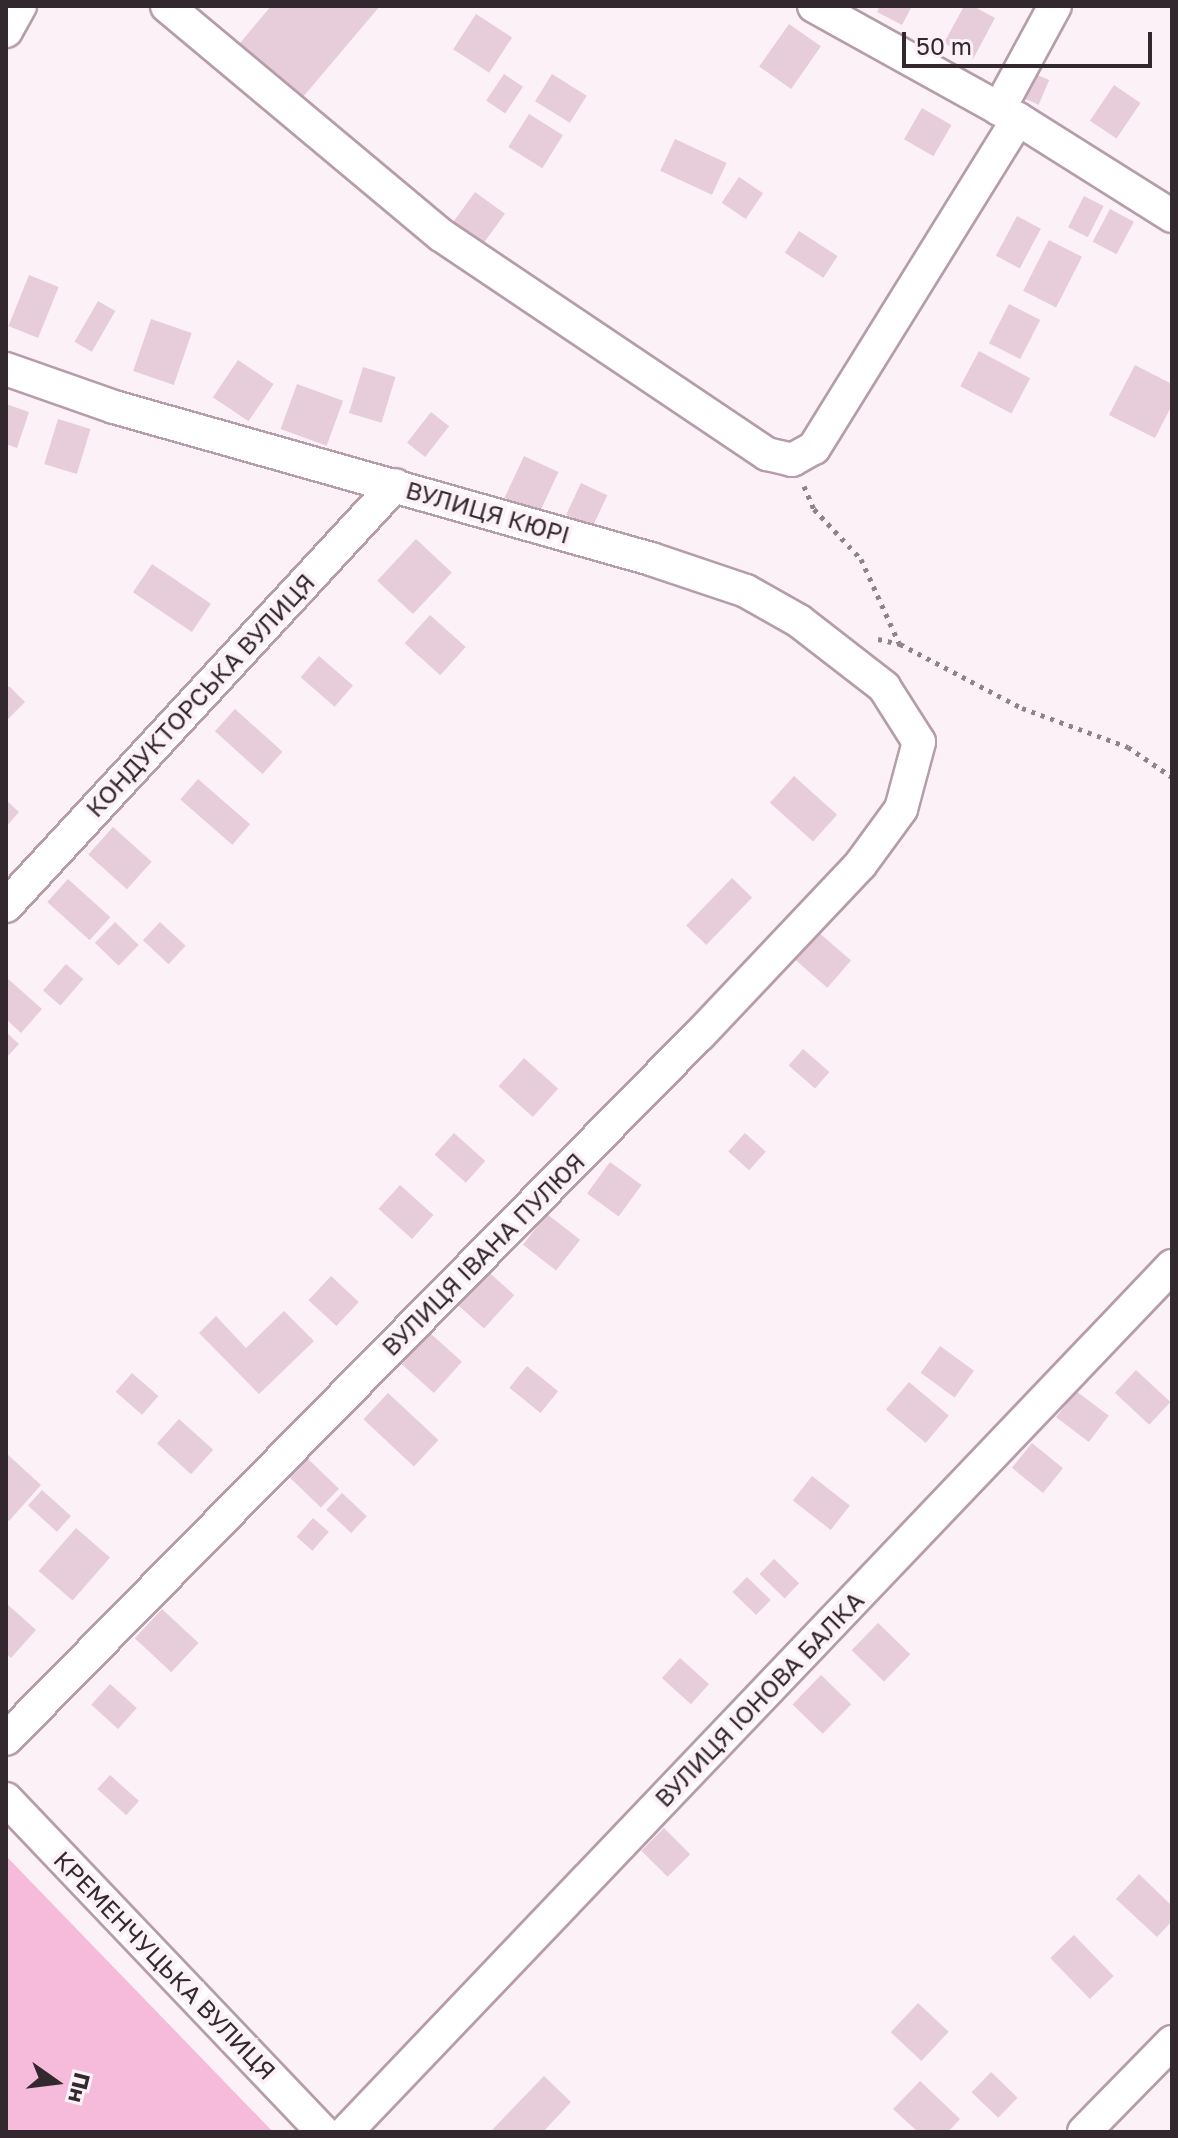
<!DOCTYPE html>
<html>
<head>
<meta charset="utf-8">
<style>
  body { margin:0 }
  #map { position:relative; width:1178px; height:2138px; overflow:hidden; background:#fcf1f6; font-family:"Golos Text",sans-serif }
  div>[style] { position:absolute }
  .green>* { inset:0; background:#f6bada }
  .building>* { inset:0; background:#e7cdda; transform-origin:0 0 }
  .path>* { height:5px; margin-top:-2.5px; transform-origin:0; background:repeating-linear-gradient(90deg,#8d8388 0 4px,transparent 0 10px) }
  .roads { filter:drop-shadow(2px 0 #b69daa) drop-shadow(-2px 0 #b69daa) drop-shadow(0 2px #b69daa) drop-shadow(0 -2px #b69daa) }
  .minor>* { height:32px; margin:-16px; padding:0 16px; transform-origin:16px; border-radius:16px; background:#fff }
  span { translate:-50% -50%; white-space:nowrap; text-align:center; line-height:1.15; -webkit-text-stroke:8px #fcf1f6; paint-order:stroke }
  .street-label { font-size:24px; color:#32282d }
  .frame { position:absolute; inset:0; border:8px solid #32282d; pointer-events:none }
  .north { position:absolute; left:16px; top:2042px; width:80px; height:80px; -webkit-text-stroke:6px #fcf1f6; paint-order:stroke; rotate:104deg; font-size:22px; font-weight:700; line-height:32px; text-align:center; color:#32282d }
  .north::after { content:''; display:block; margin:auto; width:28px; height:36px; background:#32282d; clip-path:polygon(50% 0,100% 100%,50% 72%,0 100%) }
  .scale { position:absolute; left:902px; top:32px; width:250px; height:36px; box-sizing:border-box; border:4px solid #32282d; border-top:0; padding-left:10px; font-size:24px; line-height:28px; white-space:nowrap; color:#32282d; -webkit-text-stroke:6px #fcf1f6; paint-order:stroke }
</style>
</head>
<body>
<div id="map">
  <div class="green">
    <i style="clip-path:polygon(6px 1856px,273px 2132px,6px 2132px)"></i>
  </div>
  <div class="building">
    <i style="clip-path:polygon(271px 6px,380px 6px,303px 97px,240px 43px)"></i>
    <i style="clip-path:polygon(880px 6px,912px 6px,902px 25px,877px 12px)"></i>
    <i style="clip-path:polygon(964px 6px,973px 6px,995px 18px,973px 59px,944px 43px)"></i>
    <i style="left:476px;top:14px;width:43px;height:42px;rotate:33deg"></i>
    <i style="left:789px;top:24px;width:39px;height:52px;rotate:35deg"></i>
    <i style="left:1028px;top:71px;width:23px;height:27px;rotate:23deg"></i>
    <i style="left:504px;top:74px;width:23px;height:32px;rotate:34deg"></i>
    <i style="left:552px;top:74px;width:41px;height:32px;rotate:32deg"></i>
    <i style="left:1114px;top:85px;width:32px;height:43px;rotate:34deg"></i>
    <i style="left:922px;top:108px;width:34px;height:36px;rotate:30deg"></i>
    <i style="left:529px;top:114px;width:40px;height:39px;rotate:32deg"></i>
    <i style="left:675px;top:139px;width:57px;height:35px;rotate:25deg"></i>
    <i style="left:739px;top:177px;width:29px;height:31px;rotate:34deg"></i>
    <i style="left:475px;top:192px;width:37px;height:42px;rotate:36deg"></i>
    <i style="left:1084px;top:196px;width:22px;height:35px;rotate:27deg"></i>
    <i style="left:1110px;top:209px;width:27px;height:37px;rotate:28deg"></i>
    <i style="left:1017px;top:216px;width:27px;height:45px;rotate:28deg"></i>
    <i style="left:799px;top:231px;width:46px;height:26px;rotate:33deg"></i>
    <i style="left:1049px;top:240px;width:37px;height:57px;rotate:27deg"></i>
    <i style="left:29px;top:275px;width:32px;height:55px;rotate:22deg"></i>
    <i style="left:98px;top:301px;width:20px;height:47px;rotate:30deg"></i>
    <i style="left:1009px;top:304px;width:35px;height:44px;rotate:27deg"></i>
    <i style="left:151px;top:319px;width:43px;height:55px;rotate:19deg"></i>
    <i style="left:979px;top:351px;width:58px;height:40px;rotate:28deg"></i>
    <i style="left:238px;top:360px;width:43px;height:45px;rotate:34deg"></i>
    <i style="clip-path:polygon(1135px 365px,1172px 384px,1172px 405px,1155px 438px,1109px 415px)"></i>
    <i style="left:363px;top:367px;width:34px;height:48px;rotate:17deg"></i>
    <i style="left:297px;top:384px;width:49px;height:48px;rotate:20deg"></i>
    <i style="clip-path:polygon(6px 404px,29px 412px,17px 448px,6px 444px)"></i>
    <i style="left:431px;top:412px;width:23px;height:39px;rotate:38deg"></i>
    <i style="left:58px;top:419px;width:34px;height:47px;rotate:17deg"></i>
    <i style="left:524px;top:456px;width:38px;height:46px;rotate:25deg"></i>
    <i style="left:581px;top:483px;width:29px;height:35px;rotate:25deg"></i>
    <i style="left:416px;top:539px;width:49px;height:57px;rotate:43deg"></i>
    <i style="left:152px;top:564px;width:71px;height:34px;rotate:34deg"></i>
    <i style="left:430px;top:615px;width:48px;height:38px;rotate:42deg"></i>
    <i style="left:319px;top:656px;width:45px;height:28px;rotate:41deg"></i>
    <i style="clip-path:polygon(9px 686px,25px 702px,6px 721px,6px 689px)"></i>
    <i style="left:235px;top:709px;width:64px;height:30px;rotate:42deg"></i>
    <i style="left:794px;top:776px;width:58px;height:36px;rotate:42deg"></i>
    <i style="left:198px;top:779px;width:69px;height:27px;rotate:41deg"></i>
    <i style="clip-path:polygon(6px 800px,19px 812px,6px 827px)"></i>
    <i style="left:113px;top:827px;width:52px;height:37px;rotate:42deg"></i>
    <i style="left:732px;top:878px;width:28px;height:66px;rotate:44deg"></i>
    <i style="left:68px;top:879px;width:57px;height:31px;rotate:42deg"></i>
    <i style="left:115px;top:922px;width:33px;height:29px;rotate:44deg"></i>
    <i style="left:160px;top:922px;width:35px;height:25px;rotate:43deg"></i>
    <i style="left:817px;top:931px;width:45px;height:36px;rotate:41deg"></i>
    <i style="left:66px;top:964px;width:23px;height:35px;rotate:41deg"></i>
    <i style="clip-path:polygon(6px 977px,42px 1009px,21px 1033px,6px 1019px)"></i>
    <i style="clip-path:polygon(6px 1032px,19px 1044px,6px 1058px)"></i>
    <i style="left:803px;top:1049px;width:35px;height:22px;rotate:41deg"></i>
    <i style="left:524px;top:1058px;width:46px;height:38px;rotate:42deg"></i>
    <i style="left:454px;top:1133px;width:42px;height:29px;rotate:42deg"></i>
    <i style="left:745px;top:1133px;width:28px;height:25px;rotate:42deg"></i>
    <i style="left:610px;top:1162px;width:39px;height:39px;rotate:36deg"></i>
    <i style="left:400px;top:1185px;width:45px;height:32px;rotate:42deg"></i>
    <i style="left:547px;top:1214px;width:42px;height:39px;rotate:38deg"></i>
    <i style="left:483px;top:1267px;width:42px;height:45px;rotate:42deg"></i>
    <i style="left:331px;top:1276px;width:38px;height:33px;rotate:43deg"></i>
    <i style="clip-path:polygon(284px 1311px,314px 1341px,259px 1394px,199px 1333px,216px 1316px,246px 1348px)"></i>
    <i style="left:430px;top:1333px;width:43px;height:42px;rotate:42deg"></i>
    <i style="left:940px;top:1346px;width:42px;height:33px;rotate:36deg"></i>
    <i style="left:527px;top:1366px;width:40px;height:28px;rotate:39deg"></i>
    <i style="left:1136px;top:1370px;width:47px;height:31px;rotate:43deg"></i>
    <i style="left:132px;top:1373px;width:35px;height:25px;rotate:41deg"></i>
    <i style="left:909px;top:1382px;width:52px;height:36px;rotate:40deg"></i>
    <i style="left:1076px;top:1391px;width:41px;height:33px;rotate:37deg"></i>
    <i style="left:388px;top:1393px;width:69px;height:36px;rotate:43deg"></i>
    <i style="left:179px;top:1419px;width:46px;height:33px;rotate:42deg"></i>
    <i style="left:1032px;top:1443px;width:40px;height:32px;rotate:39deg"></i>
    <i style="clip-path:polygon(6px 1453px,41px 1485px,9px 1521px,6px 1518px)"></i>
    <i style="left:308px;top:1459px;width:43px;height:26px;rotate:44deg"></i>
    <i style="left:812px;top:1476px;width:48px;height:31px;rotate:38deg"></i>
    <i style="left:42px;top:1490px;width:39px;height:21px;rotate:42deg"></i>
    <i style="left:342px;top:1493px;width:34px;height:23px;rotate:43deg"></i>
    <i style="left:313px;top:1518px;width:21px;height:25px;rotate:41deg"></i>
    <i style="left:76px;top:1528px;width:45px;height:57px;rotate:41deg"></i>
    <i style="left:774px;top:1559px;width:35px;height:21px;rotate:44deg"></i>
    <i style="left:747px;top:1577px;width:33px;height:21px;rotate:44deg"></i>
    <i style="clip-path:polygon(6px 1603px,36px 1630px,11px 1658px,6px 1654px)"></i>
    <i style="left:162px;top:1609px;width:50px;height:40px;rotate:43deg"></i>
    <i style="left:878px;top:1623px;width:45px;height:38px;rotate:44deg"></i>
    <i style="left:680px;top:1658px;width:39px;height:27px;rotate:42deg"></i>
    <i style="left:821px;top:1675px;width:42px;height:41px;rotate:44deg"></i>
    <i style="left:110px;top:1684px;width:36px;height:28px;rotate:42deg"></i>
    <i style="left:110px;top:1775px;width:39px;height:19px;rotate:42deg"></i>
    <i style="left:664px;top:1828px;width:37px;height:32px;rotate:45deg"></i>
    <i style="clip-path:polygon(1139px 1874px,1172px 1906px,1172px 1921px,1157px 1937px,1116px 1899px)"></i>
    <i style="left:1074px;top:1935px;width:57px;height:33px;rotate:46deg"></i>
    <i style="left:918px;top:2003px;width:42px;height:40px;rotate:43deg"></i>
    <i style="left:991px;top:2072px;width:37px;height:28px;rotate:44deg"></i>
    <i style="clip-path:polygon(544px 2076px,571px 2102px,543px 2132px,490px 2132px)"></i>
    <i style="clip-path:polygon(920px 2081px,960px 2119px,948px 2132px,918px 2132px,893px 2109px)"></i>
  </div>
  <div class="path">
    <i style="left:804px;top:486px;width:25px;rotate:67deg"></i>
    <i style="left:814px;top:509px;width:69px;rotate:46.8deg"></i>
    <i style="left:861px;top:559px;width:92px;rotate:65.7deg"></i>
    <i style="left:878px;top:639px;width:23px;rotate:13deg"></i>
    <i style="left:900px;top:644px;width:138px;rotate:27.7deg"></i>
    <i style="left:1022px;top:708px;width:113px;rotate:20.2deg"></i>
    <i style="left:1128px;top:747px;width:53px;rotate:34.3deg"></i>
  </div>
  <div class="roads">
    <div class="minor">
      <i style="left:167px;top:6px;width:357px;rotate:39.9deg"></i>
      <i style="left:441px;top:235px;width:393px;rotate:33.9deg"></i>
      <i style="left:767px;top:454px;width:26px;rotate:13deg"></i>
      <i style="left:792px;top:460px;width:25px;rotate:-29deg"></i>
      <i style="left:814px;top:448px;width:387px;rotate:-58.2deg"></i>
      <i style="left:814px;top:6px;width:233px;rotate:29deg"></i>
      <i style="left:1018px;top:119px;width:182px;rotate:32.2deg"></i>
      <i style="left:6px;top:31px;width:29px;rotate:-61deg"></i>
      <i style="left:999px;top:109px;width:117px;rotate:-61.5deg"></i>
      <i style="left:6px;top:369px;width:114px;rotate:19.4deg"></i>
      <i style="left:114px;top:407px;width:558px;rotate:15.8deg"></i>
      <i style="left:651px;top:559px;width:100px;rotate:18.6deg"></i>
      <i style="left:746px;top:591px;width:61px;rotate:29.5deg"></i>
      <i style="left:799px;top:621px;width:108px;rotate:37.8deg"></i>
      <i style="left:884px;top:687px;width:65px;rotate:57.5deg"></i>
      <i style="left:919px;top:742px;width:69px;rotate:105deg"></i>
      <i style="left:901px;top:809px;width:69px;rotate:126.2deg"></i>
      <i style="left:860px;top:865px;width:233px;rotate:133.4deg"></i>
      <i style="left:700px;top:1034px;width:989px;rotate:134.55deg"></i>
      <i style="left:6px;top:906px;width:573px;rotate:-47.26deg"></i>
      <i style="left:6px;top:1799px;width:460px;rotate:46.4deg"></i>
      <i style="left:346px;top:2132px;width:1197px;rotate:-46.35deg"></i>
      <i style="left:1084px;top:2132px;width:126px;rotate:-45.6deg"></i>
    </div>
  </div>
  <div class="street-label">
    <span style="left:488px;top:512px;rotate:16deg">ВУЛИЦЯ КЮРІ</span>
    <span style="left:200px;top:695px;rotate:-47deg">КОНДУКТОРСЬКА ВУЛИЦЯ</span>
    <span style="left:483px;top:1254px;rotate:-45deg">ВУЛИЦЯ ІВАНА ПУЛЮЯ</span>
    <span style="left:759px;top:1699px;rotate:-46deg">ВУЛИЦЯ ІОНОВА БАЛКА</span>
    <span style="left:165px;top:1965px;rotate:46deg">КРЕМЕНЧУЦЬКА ВУЛИЦЯ</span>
  </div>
  <div class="frame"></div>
  <div class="north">Пн</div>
  <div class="scale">50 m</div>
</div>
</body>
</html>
